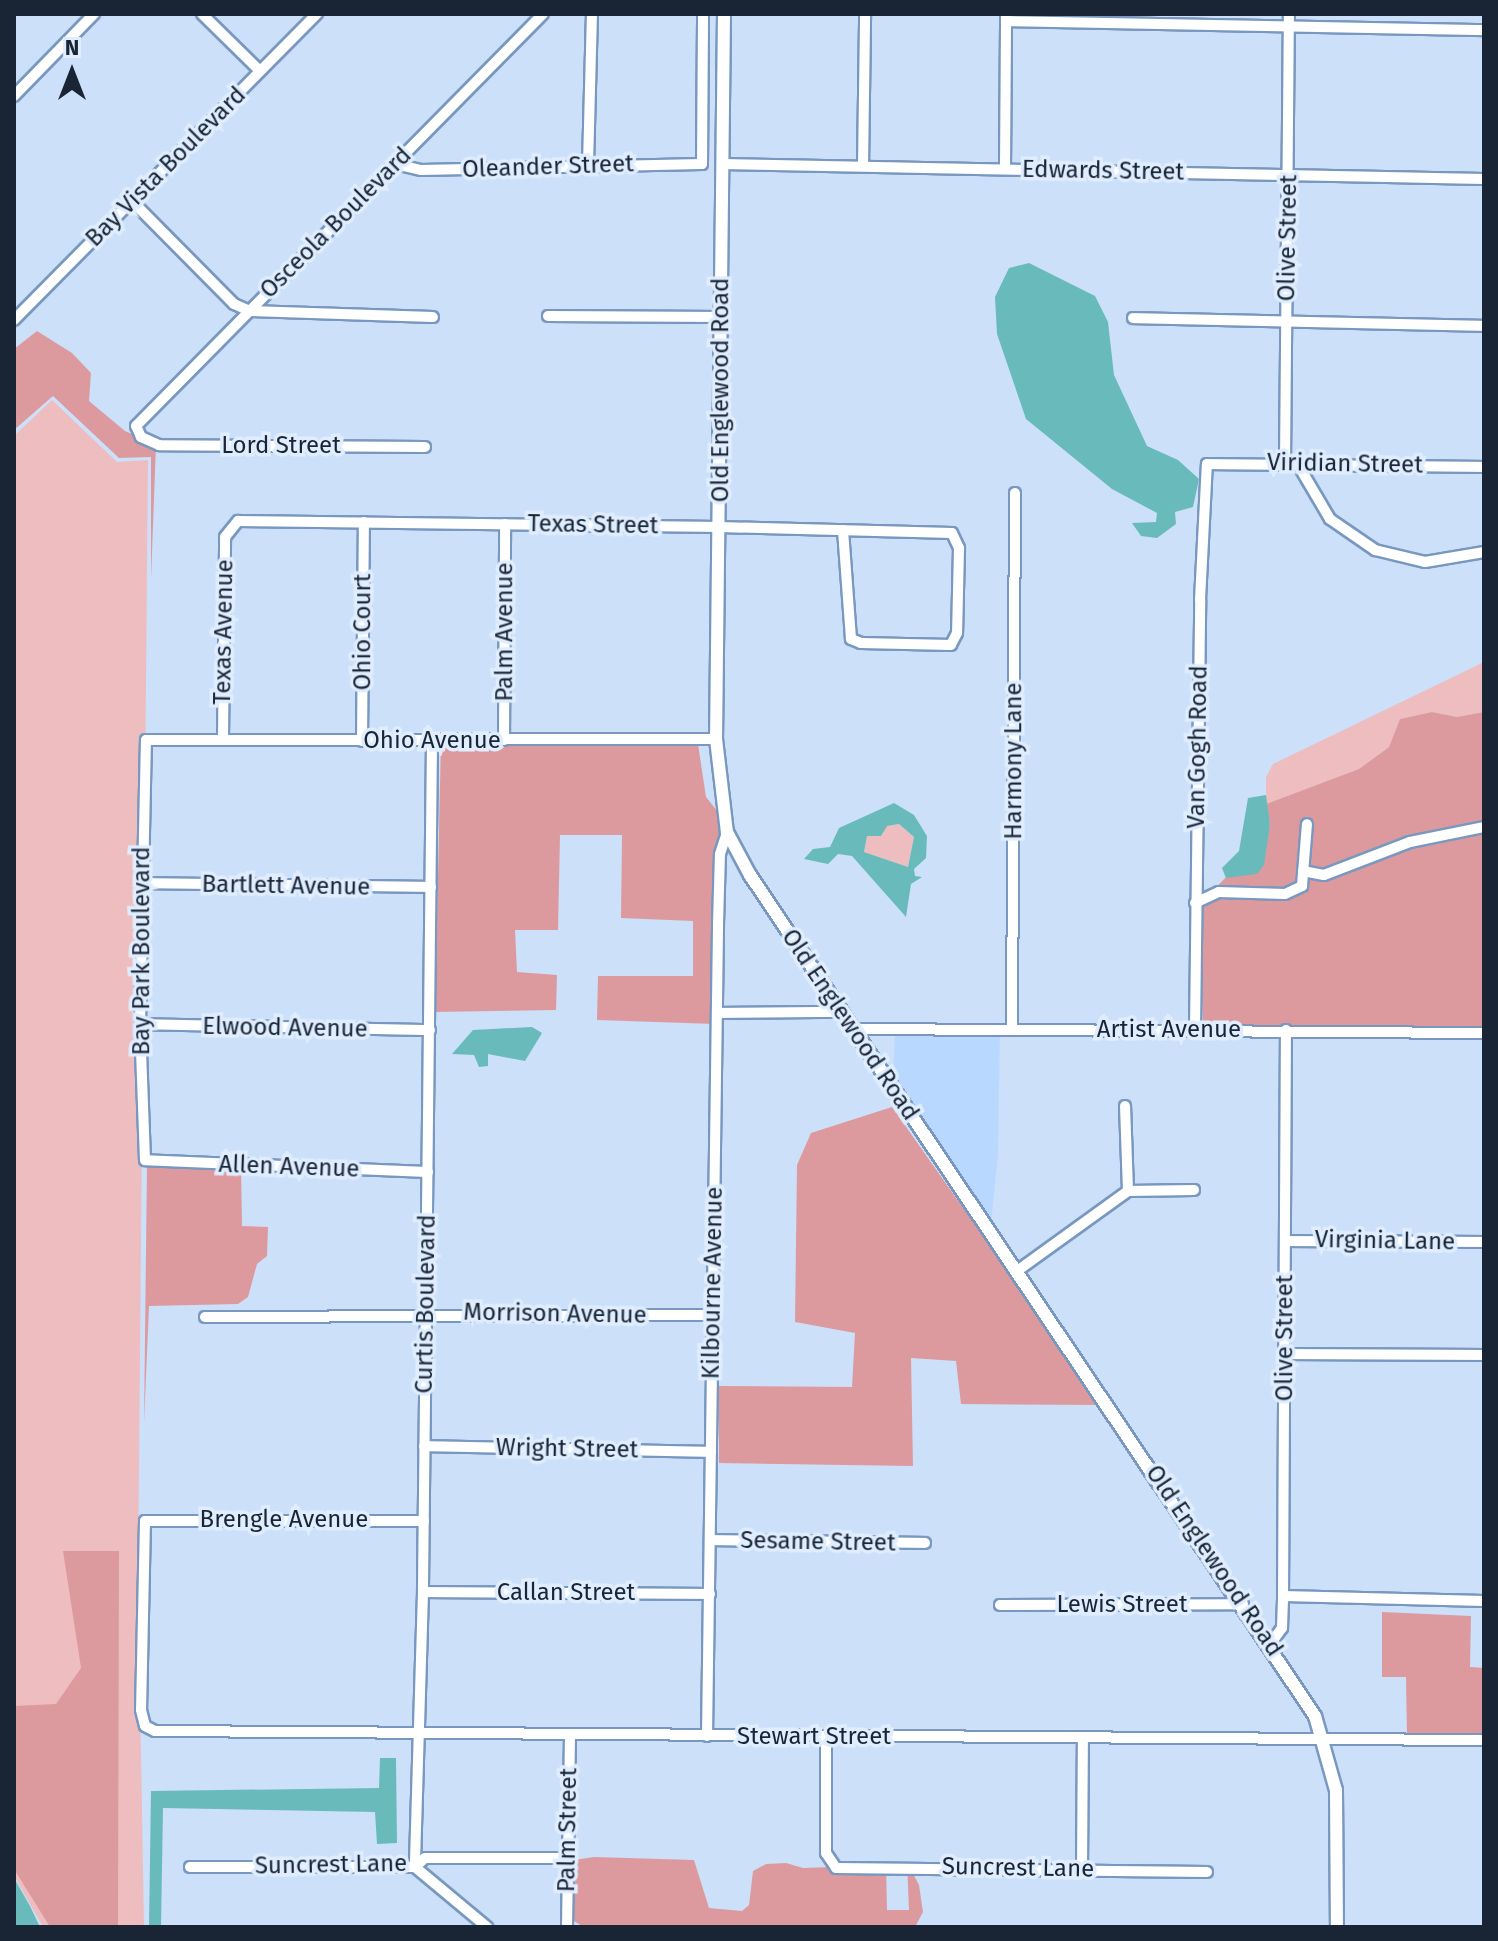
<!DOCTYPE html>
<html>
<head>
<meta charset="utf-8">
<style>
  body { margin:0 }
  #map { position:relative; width:1498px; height:1941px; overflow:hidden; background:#cce0fa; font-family:"Fira Sans",sans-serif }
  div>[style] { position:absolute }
  .built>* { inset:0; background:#b9d8ff }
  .green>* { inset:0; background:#eebdc0 }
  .forest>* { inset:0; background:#dd9a9e }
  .water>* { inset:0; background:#68bbba }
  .roads { filter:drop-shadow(2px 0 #7998c0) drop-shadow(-2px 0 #7998c0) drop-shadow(0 2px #7998c0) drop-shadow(0 -2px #7998c0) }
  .minor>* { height:10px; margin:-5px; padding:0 5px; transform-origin:5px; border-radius:5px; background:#fff }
  .tertiary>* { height:12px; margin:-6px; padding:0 6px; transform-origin:6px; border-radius:6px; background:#fff }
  span { translate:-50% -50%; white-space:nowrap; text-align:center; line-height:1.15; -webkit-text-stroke:7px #dfedfe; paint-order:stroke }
  .street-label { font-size:24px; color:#192535 }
  .frame { position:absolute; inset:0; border:16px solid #192535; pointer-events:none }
  .north { position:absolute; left:32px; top:32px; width:80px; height:80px; -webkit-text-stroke:6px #dfedfe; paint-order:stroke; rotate:0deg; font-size:22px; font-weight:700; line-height:32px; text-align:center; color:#192535 }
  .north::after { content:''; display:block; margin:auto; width:28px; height:36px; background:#192535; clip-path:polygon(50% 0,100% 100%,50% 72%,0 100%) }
</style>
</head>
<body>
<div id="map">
  <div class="built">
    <i style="clip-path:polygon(895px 1030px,1000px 1032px,998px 1154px,991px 1224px,893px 1081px)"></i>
  </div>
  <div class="green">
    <i style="clip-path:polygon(52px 400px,117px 462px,148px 460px,138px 1580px,144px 1927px,43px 1927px,14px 1876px,14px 436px)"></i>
    <i style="clip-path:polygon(1484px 662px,1484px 712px,1457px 717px,1432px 712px,1400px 719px,1389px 747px,1359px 769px,1266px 804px,1266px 777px,1273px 764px)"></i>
    <i style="clip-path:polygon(899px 824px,914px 837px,908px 867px,864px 852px,867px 836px,881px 836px,886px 826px)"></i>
  </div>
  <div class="forest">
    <i style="clip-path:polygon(37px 331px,72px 353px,91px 373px,89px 401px,125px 431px,156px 444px,151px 580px,151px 457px,119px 458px,53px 396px,14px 430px,14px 349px)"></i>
    <i style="clip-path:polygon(1432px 712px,1457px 717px,1484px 712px,1484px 1029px,1203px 1034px,1202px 902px,1229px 874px,1257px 874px,1270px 824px,1266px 804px,1359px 769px,1389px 747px,1400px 719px)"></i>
    <i style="clip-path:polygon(441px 739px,698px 744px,706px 797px,718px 812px,723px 834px,715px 1024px,597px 1020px,598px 976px,693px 976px,693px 921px,621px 918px,622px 835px,560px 835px,558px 930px,515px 930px,517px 972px,557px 975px,556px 1010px,435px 1012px)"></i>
    <i style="clip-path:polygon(892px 1107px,1102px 1405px,961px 1404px,956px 1361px,911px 1358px,913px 1466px,719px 1463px,719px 1386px,852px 1387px,855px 1333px,795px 1322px,797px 1165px,811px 1133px)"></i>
    <i style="clip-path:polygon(147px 1164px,241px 1165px,242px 1226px,268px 1227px,267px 1256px,257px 1264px,248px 1297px,238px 1304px,149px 1306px,144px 1423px)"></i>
    <i style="clip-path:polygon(63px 1551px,119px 1551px,118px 1927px,50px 1927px,14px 1869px,14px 1706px,56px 1704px,81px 1668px)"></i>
    <i style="clip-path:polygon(1382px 1612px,1471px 1616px,1470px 1667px,1484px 1668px,1484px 1737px,1407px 1736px,1406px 1677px,1382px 1677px)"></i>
    <i style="clip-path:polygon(594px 1857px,694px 1860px,709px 1908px,742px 1911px,749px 1905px,753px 1871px,766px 1864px,786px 1863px,803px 1868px,886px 1865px,887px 1910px,909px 1910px,907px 1862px,919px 1885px,923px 1912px,915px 1927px,584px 1927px,574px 1921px,574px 1860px)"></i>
  </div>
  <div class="water">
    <i style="clip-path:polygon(1029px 263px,1095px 296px,1108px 322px,1114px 375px,1147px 446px,1178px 460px,1199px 479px,1193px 507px,1175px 512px,1176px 524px,1157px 538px,1141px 536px,1132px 523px,1156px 522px,1157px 513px,1112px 489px,1026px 419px,997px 334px,995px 297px,1009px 268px)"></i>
    <i style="clip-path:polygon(1266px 795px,1270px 824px,1264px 865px,1257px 874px,1226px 878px,1222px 868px,1239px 851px,1248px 798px)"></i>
    <i style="clip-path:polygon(evenodd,894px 803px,914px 815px,927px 836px,926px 858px,914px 869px,915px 876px,922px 877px,911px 884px,906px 917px,852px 856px,838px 854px,828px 864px,804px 859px,813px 849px,830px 847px,839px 828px,894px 803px,899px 824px,914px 837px,908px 867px,864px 852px,867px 836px,881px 836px,887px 826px,899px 824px)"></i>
    <i style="clip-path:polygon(532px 1027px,542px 1033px,525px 1061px,488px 1054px,488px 1066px,479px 1067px,474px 1055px,452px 1054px,473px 1030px)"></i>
    <i style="clip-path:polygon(380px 1758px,396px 1758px,397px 1843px,377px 1844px,375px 1812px,163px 1808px,161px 1927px,149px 1927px,151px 1791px,379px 1788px)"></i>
    <i style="clip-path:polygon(14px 1878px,30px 1906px,40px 1927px,14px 1927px)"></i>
  </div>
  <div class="roads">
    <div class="minor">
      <i style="left:202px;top:14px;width:81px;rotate:44.5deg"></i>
      <i style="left:1006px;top:21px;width:478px;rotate:1.1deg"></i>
      <i style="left:14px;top:96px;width:115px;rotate:-45.7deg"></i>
      <i style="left:395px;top:164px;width:27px;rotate:13deg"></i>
      <i style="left:421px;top:170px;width:281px;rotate:-1.2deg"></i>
      <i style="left:702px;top:164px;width:150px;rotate:-89.6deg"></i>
      <i style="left:722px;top:164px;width:762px;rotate:1.13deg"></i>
      <i style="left:588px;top:165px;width:151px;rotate:-88.5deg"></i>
      <i style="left:863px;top:166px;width:152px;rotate:-89.2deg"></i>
      <i style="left:1005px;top:169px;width:154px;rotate:-89.6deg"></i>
      <i style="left:132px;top:201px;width:145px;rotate:45.3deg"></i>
      <i style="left:234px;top:304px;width:17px;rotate:24deg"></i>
      <i style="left:250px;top:311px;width:183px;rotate:1.9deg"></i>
      <i style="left:548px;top:316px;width:173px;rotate:0.3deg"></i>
      <i style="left:1133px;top:318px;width:351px;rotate:1.3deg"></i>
      <i style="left:14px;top:320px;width:431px;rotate:-45.3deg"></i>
      <i style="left:425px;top:447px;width:266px;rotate:-179.6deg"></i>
      <i style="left:159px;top:445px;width:20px;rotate:-156deg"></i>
      <i style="left:141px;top:437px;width:12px;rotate:-114deg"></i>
      <i style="left:136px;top:426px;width:579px;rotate:-45.35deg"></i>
      <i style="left:1285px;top:463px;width:449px;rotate:-89.5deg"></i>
      <i style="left:1297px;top:463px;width:65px;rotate:59.5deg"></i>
      <i style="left:1330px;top:519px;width:55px;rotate:34.6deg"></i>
      <i style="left:1375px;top:550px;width:51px;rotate:13.5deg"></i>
      <i style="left:1425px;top:562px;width:60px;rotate:-9.6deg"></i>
      <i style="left:223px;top:739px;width:202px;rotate:-89.4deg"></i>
      <i style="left:225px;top:537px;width:21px;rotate:-51deg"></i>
      <i style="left:238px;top:521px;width:482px;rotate:0.7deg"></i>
      <i style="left:720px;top:527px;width:232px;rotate:1.5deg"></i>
      <i style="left:952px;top:533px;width:17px;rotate:65deg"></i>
      <i style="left:959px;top:548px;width:85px;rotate:91.3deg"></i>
      <i style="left:957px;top:633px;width:13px;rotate:117deg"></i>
      <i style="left:951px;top:645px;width:90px;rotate:-178.7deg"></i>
      <i style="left:861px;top:643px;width:11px;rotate:-158deg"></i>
      <i style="left:851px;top:639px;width:109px;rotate:-94.2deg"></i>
      <i style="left:504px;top:740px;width:216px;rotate:-89.7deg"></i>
      <i style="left:362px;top:741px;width:219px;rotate:-89.5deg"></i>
      <i style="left:432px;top:741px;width:851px;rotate:90.61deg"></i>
      <i style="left:423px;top:1592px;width:275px;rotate:91.7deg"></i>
      <i style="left:415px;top:1867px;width:94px;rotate:39.8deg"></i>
      <i style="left:1303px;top:871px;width:21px;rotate:11deg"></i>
      <i style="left:1324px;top:875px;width:92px;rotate:-21deg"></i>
      <i style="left:1410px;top:842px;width:76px;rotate:-11.5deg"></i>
      <i style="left:141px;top:883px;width:290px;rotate:0.8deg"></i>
      <i style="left:1195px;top:903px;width:26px;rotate:-25deg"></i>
      <i style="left:1219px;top:892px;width:66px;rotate:1.7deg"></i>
      <i style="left:1285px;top:894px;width:19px;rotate:-25deg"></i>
      <i style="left:1302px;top:886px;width:62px;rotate:-85.4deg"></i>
      <i style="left:718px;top:1013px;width:124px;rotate:-0.5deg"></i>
      <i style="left:140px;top:1024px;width:290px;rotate:1.2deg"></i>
      <i style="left:853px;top:1029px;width:631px;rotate:0.36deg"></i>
      <i style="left:1012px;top:1029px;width:536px;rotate:-89.68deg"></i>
      <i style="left:1195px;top:1030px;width:430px;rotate:-89.3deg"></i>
      <i style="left:1200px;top:600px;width:136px;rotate:-87.1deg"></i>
      <i style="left:1207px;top:464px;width:277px;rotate:0.6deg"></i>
      <i style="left:428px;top:1172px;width:283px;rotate:-177.6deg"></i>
      <i style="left:145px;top:1160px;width:136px;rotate:-92.1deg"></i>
      <i style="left:140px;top:1024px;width:284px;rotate:-88.8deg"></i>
      <i style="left:146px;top:740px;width:570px;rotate:-0.1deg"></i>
      <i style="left:1128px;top:1191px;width:66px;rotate:-0.9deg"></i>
      <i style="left:1285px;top:1241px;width:199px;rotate:0.3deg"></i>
      <i style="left:1017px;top:1271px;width:137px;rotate:-35.8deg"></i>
      <i style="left:1128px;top:1191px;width:85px;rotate:-92deg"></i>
      <i style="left:205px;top:1317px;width:508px;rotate:-0.23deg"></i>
      <i style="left:1286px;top:1354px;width:198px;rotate:0.3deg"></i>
      <i style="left:424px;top:1446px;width:287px;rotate:1.2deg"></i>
      <i style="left:424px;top:1521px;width:279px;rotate:180deg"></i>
      <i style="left:145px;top:1521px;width:189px;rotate:91.2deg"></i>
      <i style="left:141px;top:1710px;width:16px;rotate:76deg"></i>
      <i style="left:145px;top:1726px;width:11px;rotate:27deg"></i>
      <i style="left:155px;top:1731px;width:1329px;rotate:0.39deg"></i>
      <i style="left:710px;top:1540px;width:215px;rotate:0.8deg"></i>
      <i style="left:423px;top:1592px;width:287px;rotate:0.4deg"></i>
      <i style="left:1283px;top:1596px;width:201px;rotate:1.4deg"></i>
      <i style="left:1000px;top:1605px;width:243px;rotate:-0.2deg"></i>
      <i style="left:1271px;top:1643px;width:19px;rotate:-54deg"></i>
      <i style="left:1282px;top:1628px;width:32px;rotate:-88deg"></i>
      <i style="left:1283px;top:1596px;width:566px;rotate:-89.7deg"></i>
      <i style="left:707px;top:1736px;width:812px;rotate:-89.22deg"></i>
      <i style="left:718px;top:924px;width:70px;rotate:-88.4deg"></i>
      <i style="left:720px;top:854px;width:23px;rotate:-72deg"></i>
      <i style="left:826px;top:1736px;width:117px;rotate:90deg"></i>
      <i style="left:826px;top:1853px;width:18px;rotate:56deg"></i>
      <i style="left:836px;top:1868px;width:371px;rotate:0.6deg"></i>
      <i style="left:190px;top:1867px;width:225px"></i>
      <i style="left:415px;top:1867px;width:13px;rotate:-42deg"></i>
      <i style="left:425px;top:1858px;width:140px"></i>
      <i style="left:1082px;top:1869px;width:130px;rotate:-89.6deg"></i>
      <i style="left:567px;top:1927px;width:193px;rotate:-89.1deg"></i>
    </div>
    <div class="tertiary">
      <i style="left:724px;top:14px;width:725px;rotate:90.63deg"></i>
      <i style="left:716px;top:739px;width:94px;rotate:83.3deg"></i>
      <i style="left:727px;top:832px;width:49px;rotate:61.9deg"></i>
      <i style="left:750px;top:875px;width:1013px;rotate:56.11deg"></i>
      <i style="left:1315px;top:1716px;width:77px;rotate:74.2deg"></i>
      <i style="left:1336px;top:1790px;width:137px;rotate:89.6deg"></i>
    </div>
  </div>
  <div class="street-label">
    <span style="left:166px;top:167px;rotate:-45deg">Bay Vista Boulevard</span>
    <span style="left:548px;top:167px;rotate:-2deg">Oleander Street</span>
    <span style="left:1103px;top:171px;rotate:1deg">Edwards Street</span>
    <span style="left:336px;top:223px;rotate:-45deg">Osceola Boulevard</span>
    <span style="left:1288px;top:238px;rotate:-89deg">Olive Street</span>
    <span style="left:721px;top:390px;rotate:-90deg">Old Englewood Road</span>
    <span style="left:281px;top:446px">Lord Street</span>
    <span style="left:1345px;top:464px;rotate:1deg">Viridian Street</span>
    <span style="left:593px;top:525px;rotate:1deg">Texas Street</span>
    <span style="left:224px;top:632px;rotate:-89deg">Texas Avenue</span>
    <span style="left:363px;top:632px;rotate:-90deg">Ohio Court</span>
    <span style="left:505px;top:632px;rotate:-90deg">Palm Avenue</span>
    <span style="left:432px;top:741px">Ohio Avenue</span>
    <span style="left:1198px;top:747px;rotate:-89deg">Van Gogh Road</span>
    <span style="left:1014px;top:761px;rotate:-90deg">Harmony Lane</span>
    <span style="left:286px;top:886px;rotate:1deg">Bartlett Avenue</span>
    <span style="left:142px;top:951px;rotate:-90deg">Bay Park Boulevard</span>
    <span style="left:850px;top:1025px;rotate:56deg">Old Englewood Road</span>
    <span style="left:285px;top:1028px;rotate:1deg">Elwood Avenue</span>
    <span style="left:1169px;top:1030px">Artist Avenue</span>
    <span style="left:289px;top:1167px;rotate:2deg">Allen Avenue</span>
    <span style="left:1385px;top:1241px;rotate:1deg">Virginia Lane</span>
    <span style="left:713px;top:1283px;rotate:-89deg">Kilbourne Avenue</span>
    <span style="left:426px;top:1304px;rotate:-89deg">Curtis Boulevard</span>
    <span style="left:555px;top:1314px;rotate:1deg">Morrison Avenue</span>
    <span style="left:1285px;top:1338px;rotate:-90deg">Olive Street</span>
    <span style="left:567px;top:1449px;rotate:1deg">Wright Street</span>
    <span style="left:284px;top:1520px">Brengle Avenue</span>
    <span style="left:818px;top:1542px;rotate:1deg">Sesame Street</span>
    <span style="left:1214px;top:1561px;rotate:56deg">Old Englewood Road</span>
    <span style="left:566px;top:1593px">Callan Street</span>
    <span style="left:1122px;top:1605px">Lewis Street</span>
    <span style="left:814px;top:1737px">Stewart Street</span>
    <span style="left:568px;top:1830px;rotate:-89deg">Palm Street</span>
    <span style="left:331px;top:1865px;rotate:-1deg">Suncrest Lane</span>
    <span style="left:1018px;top:1868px;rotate:1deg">Suncrest Lane</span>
  </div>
  <div class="frame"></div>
  <div class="north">N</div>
</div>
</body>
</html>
